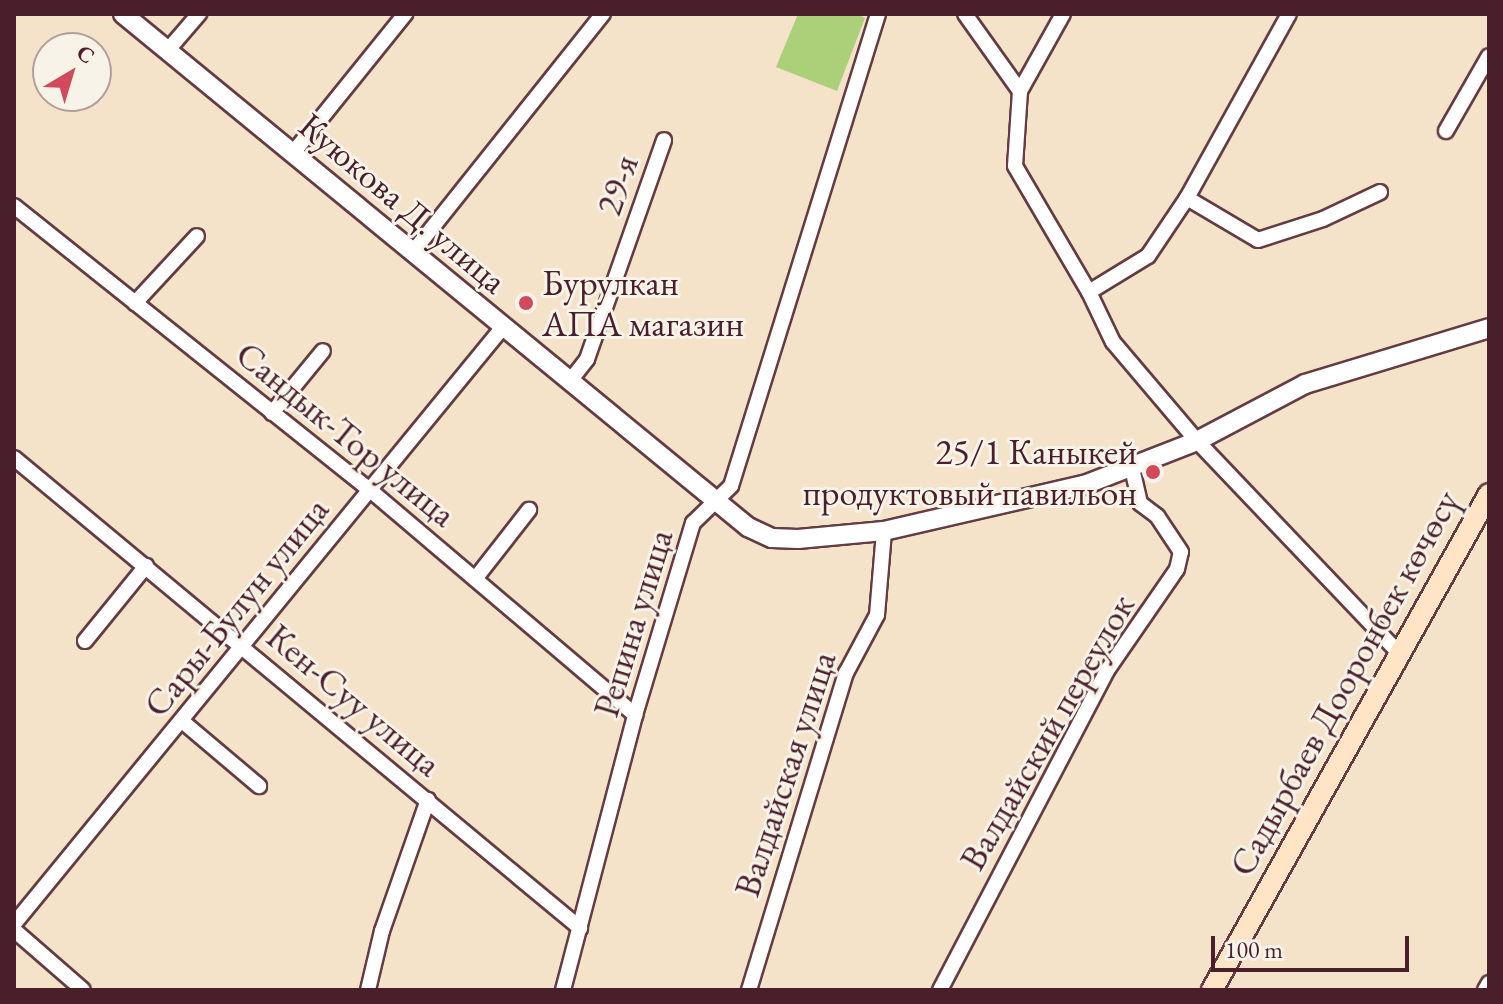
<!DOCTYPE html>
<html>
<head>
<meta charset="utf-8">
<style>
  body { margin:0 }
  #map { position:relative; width:1503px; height:1004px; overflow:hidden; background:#f4e2c9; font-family:"EB Garamond",serif }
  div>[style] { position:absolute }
  .green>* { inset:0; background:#abd079 }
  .roads { filter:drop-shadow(2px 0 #643c43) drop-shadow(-2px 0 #643c43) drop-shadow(0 2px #643c43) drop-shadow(0 -2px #643c43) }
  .minor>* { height:14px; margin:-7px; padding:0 7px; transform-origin:7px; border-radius:7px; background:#fff }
  .tertiary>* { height:18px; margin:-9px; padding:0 9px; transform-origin:9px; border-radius:9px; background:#fff }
  .secondary>* { height:20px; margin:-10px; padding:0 10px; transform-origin:10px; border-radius:10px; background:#ffe4c6 }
  .dots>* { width:22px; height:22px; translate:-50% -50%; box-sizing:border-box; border:4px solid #f7f3e8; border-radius:50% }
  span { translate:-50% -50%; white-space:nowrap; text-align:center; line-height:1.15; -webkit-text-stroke:6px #f7f3e8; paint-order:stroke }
  .street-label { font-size:36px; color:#4a1f2b }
  .poi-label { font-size:36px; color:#4a1f2b }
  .left { translate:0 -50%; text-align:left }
  .right { translate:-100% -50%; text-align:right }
  .frame { position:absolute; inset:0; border:16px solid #4a1f2b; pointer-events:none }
  .north { position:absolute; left:32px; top:32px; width:80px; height:80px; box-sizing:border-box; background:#f7f3e8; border:2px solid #b29e9c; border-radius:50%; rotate:38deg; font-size:22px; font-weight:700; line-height:32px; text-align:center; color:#4a1f2b }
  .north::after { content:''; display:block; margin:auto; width:28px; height:36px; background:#d1495b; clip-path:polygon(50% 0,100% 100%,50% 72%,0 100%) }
  .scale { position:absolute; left:1211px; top:936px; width:198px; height:36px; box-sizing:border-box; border:4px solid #4a1f2b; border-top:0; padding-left:10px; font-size:24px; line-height:28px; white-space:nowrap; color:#4a1f2b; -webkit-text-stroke:6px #f7f3e8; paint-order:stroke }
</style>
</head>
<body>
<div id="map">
  <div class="green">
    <i style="clip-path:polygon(798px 14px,857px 14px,865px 18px,837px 91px,776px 67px)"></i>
  </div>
  <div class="roads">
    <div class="minor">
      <i style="left:965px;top:14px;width:95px;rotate:54.5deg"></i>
      <i style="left:1020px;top:91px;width:75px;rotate:93.8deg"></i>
      <i style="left:1015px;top:166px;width:146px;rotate:59.6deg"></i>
      <i style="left:1089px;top:292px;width:55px;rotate:64.4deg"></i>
      <i style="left:1113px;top:342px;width:130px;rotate:49.7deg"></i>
      <i style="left:1197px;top:441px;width:293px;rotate:46.4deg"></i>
      <i style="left:168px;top:50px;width:48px;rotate:-49.3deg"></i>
      <i style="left:1020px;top:91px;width:88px;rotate:-60.8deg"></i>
      <i style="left:1446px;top:131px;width:86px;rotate:-60.2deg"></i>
      <i style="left:293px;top:153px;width:179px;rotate:-51.1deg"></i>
      <i style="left:1187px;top:198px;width:82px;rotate:30.6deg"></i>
      <i style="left:1258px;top:240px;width:68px;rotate:-17.9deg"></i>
      <i style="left:1323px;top:219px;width:63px;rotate:-25.3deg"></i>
      <i style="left:14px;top:206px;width:455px;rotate:38.6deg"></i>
      <i style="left:370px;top:490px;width:348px;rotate:40.3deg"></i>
      <i style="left:412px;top:253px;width:306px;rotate:-51.4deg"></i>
      <i style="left:1089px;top:292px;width:69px;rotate:-31.4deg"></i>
      <i style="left:1148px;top:256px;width:70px;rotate:-56.1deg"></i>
      <i style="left:1187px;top:198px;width:210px;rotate:-61deg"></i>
      <i style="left:135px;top:303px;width:91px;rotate:-47.2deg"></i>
      <i style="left:570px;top:381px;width:28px;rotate:-52deg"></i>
      <i style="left:587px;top:359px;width:232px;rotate:-70.6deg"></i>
      <i style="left:272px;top:413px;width:80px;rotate:-50.6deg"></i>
      <i style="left:14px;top:458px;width:736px;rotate:39.71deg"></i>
      <i style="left:475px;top:579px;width:88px;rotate:-52deg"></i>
      <i style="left:85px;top:641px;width:97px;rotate:-50.9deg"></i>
      <i style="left:182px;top:721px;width:101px;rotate:40.2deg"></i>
      <i style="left:14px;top:924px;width:772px;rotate:-50.68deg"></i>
      <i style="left:14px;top:930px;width:91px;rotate:41deg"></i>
      <i style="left:368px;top:990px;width:61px;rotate:-76.7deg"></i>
      <i style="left:382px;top:931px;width:139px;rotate:-70.7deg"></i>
      <i style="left:563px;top:990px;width:284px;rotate:-75.3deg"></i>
      <i style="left:635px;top:715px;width:201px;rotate:-73.2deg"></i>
      <i style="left:693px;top:523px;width:53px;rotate:-44.2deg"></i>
      <i style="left:731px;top:486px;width:494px;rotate:-72.7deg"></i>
      <i style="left:749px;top:990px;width:332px;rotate:-73deg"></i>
      <i style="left:846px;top:673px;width:66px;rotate:-61.9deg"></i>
      <i style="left:877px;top:615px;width:84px;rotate:-85.2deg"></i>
      <i style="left:940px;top:990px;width:359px;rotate:-62.4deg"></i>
      <i style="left:1106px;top:672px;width:125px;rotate:-55.4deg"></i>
      <i style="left:1177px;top:569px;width:17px;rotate:-77deg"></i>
      <i style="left:1181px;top:552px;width:43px;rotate:-123.7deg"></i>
      <i style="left:1157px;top:516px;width:21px;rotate:-143deg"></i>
      <i style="left:1140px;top:503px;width:36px;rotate:-103deg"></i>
      <i style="left:1485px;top:990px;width:8px;rotate:-60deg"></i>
    </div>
    <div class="tertiary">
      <i style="left:123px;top:14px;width:809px;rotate:39.38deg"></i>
      <i style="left:748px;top:527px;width:26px;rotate:25deg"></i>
      <i style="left:772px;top:538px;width:26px;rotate:2deg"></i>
      <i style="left:798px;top:539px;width:86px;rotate:-5.3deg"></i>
      <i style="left:884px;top:531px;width:205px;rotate:-13deg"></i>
      <i style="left:1084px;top:485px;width:121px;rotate:-21.3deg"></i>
      <i style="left:1197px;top:441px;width:122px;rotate:-27.8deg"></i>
      <i style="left:1305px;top:384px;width:192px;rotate:-16.9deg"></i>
    </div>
    <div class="secondary">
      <i style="left:1212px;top:990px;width:568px;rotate:-60.82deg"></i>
    </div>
  </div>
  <div class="dots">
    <i style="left:526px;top:303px;background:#d1495b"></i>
    <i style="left:1153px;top:472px;background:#d1495b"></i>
  </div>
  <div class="street-label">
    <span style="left:617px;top:185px;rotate:-71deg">29-я</span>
    <span style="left:403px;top:203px;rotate:40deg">Куюкова Д. улица</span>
    <span style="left:346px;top:434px;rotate:39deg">Сандык-Тор улица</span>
    <span style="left:236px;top:607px;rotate:-51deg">Сары-Булун улица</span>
    <span style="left:633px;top:623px;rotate:-73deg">Репина улица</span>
    <span style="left:1344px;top:683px;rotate:-61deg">Садырбаев Дооронбек көчөсү</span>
    <span style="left:354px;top:700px;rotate:40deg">Кен-Суу улица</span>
    <span style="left:1047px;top:732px;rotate:-60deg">Валдайский переулок</span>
    <span style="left:785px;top:774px;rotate:-72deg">Валдайская улица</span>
  </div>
  <div class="poi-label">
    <span class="left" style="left:542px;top:303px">Бурулкан<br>АПА магазин</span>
    <span class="right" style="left:1137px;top:472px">25/1 Каныкей<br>продуктовый павильон</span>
  </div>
  <div class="frame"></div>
  <div class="north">С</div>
  <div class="scale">100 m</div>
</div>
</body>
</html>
